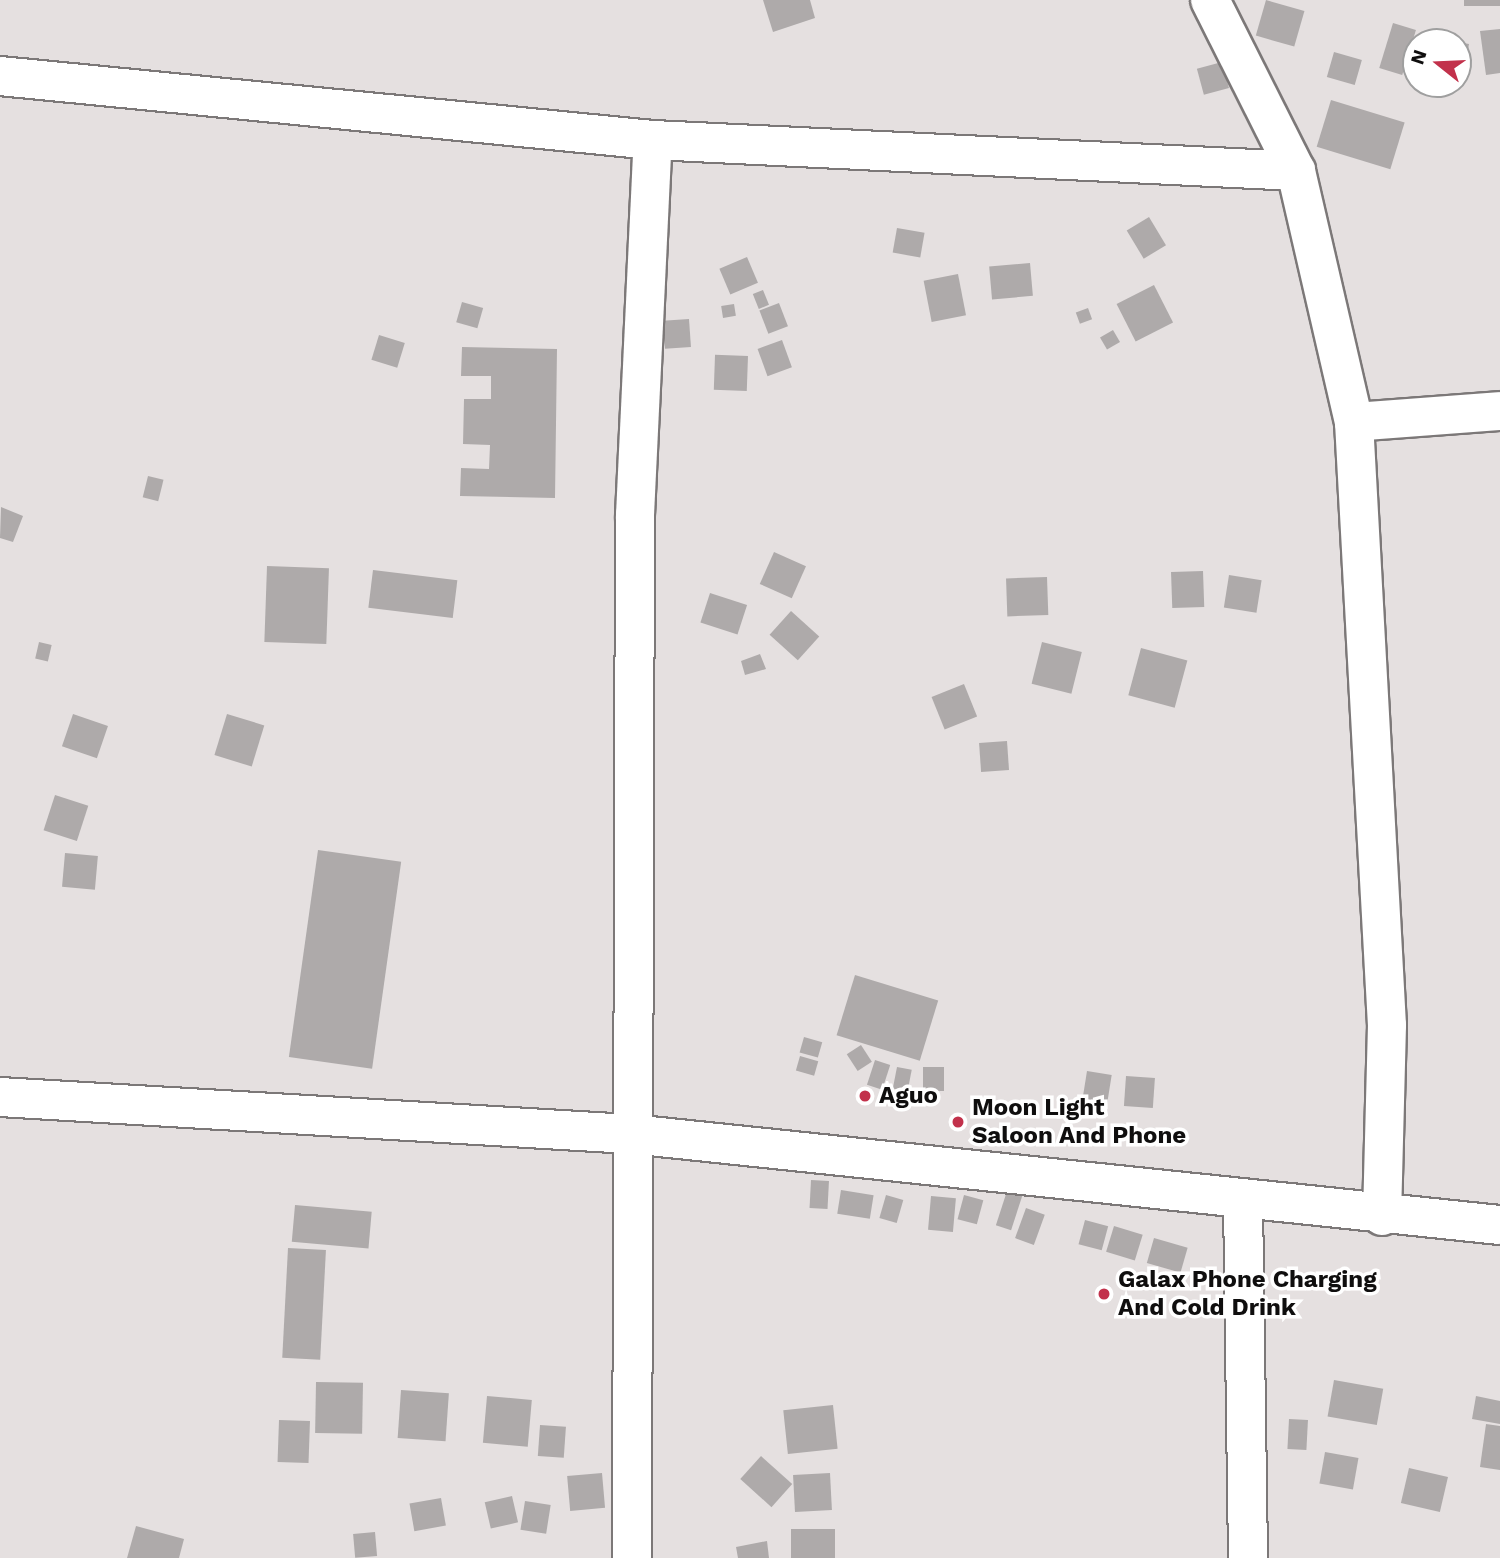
<!DOCTYPE html>
<html>
<head>
<meta charset="utf-8">
<style>
  body { margin:0 }
  #map { position:relative; width:1500px; height:1558px; overflow:hidden; background:#e5e0e0; font-family:"Work Sans",sans-serif }
  div>[style] { position:absolute }
  .building>* { inset:0; background:#aeaaaa; transform-origin:0 0 }
  .roads { filter:drop-shadow(2px 0 #7c7878) drop-shadow(-2px 0 #7c7878) drop-shadow(0 2px #7c7878) drop-shadow(0 -2px #7c7878) }
  .minor>* { height:38px; margin:-19px; padding:0 19px; transform-origin:19px; border-radius:19px; background:#fff }
  .secondary>* { height:38px; margin:-19px; padding:0 19px; transform-origin:19px; border-radius:19px; background:#fff }
  .dots>* { width:19px; height:19px; translate:-50% -50%; box-sizing:border-box; border:4px solid #fff; border-radius:50% }
  span { translate:-50% -50%; white-space:nowrap; text-align:center; line-height:1.15; -webkit-text-stroke:7px #fff; paint-order:stroke }
  .poi-label { font-size:24px; color:#0f0e0e; font-weight:700 }
  .left { translate:0 -50%; text-align:left }
  .north { position:absolute; left:1402px; top:28px; width:70px; height:70px; box-sizing:border-box; background:#fff; border:2px solid #9f9f9f; border-radius:50%; rotate:288deg; font-size:19px; font-weight:700; line-height:28px; text-align:center; color:#0f0e0e }
  .north::after { content:''; display:block; margin:auto; width:24px; height:32px; background:#c2314b; clip-path:polygon(50% 0,100% 100%,50% 72%,0 100%) }
</style>
</head>
<body>
<div id="map">
  <div class="building">
    <i style="clip-path:polygon(763px 0,810px 0,815px 18px,773px 32px)"></i>
    <i style="left:1266px;top:0;width:40px;height:37px;rotate:16deg"></i>
    <i style="left:1464px;top:0;width:36px;height:6px"></i>
    <i style="left:1393px;top:23px;width:24px;height:47px;rotate:17deg"></i>
    <i style="clip-path:polygon(1500px 29px,1500px 73px,1486px 75px,1480px 31px)"></i>
    <i style="clip-path:polygon(1458px 42px,1469px 44px,1463px 80px,1458px 79px)"></i>
    <i style="left:1334px;top:52px;width:29px;height:26px;rotate:16deg"></i>
    <i style="left:1222px;top:62px;width:27px;height:26px;rotate:75deg"></i>
    <i style="left:1331px;top:100px;width:77px;height:49px;rotate:17deg"></i>
    <i style="left:1149px;top:217px;width:33px;height:26px;rotate:59deg"></i>
    <i style="left:897px;top:228px;width:28px;height:25px;rotate:10deg"></i>
    <i style="left:747px;top:257px;width:28px;height:30px;rotate:67deg"></i>
    <i style="left:1030px;top:263px;width:33px;height:41px;rotate:85deg"></i>
    <i style="left:958px;top:274px;width:42px;height:35px;rotate:79deg"></i>
    <i style="left:1154px;top:285px;width:42px;height:42px;rotate:63deg"></i>
    <i style="left:763px;top:290px;width:16px;height:11px;rotate:68deg"></i>
    <i style="left:462px;top:302px;width:22px;height:21px;rotate:16deg"></i>
    <i style="left:779px;top:303px;width:25px;height:21px;rotate:69deg"></i>
    <i style="left:734px;top:304px;width:12px;height:13px;rotate:81deg"></i>
    <i style="left:1088px;top:308px;width:12px;height:13px;rotate:70deg"></i>
    <i style="left:689px;top:319px;width:28px;height:26px;rotate:86deg"></i>
    <i style="left:1113px;top:330px;width:14px;height:15px;rotate:60deg"></i>
    <i style="left:379px;top:335px;width:27px;height:26px;rotate:17deg"></i>
    <i style="left:782px;top:340px;width:29px;height:26px;rotate:70deg"></i>
    <i style="clip-path:polygon(462px 347px,557px 349px,555px 498px,460px 496px,461px 468px,489px 469px,490px 445px,463px 444px,464px 399px,491px 399px,491px 376px,461px 376px)"></i>
    <i style="left:748px;top:356px;width:35px;height:33px;rotate:92deg"></i>
    <i style="left:148px;top:476px;width:16px;height:22px;rotate:14deg"></i>
    <i style="clip-path:polygon(1px 507px,23px 516px,13px 542px,0 538px)"></i>
    <i style="left:774px;top:552px;width:35px;height:35px;rotate:24deg"></i>
    <i style="left:267px;top:566px;width:62px;height:76px;rotate:2deg"></i>
    <i style="left:373px;top:570px;width:85px;height:38px;rotate:7deg"></i>
    <i style="left:1203px;top:571px;width:36px;height:32px;rotate:88deg"></i>
    <i style="left:1229px;top:575px;width:33px;height:33px;rotate:9deg"></i>
    <i style="left:1047px;top:577px;width:38px;height:41px;rotate:88deg"></i>
    <i style="left:710px;top:593px;width:39px;height:31px;rotate:18deg"></i>
    <i style="left:791px;top:611px;width:38px;height:32px;rotate:42deg"></i>
    <i style="left:39px;top:642px;width:13px;height:17px;rotate:13deg"></i>
    <i style="left:1042px;top:642px;width:41px;height:43px;rotate:14deg"></i>
    <i style="left:1141px;top:648px;width:48px;height:49px;rotate:15deg"></i>
    <i style="clip-path:polygon(760px 654px,766px 669px,745px 675px,741px 661px)"></i>
    <i style="left:964px;top:684px;width:35px;height:35px;rotate:68deg"></i>
    <i style="left:73px;top:714px;width:37px;height:34px;rotate:19deg"></i>
    <i style="left:227px;top:714px;width:39px;height:43px;rotate:17deg"></i>
    <i style="left:1007px;top:741px;width:29px;height:28px;rotate:86deg"></i>
    <i style="left:55px;top:795px;width:35px;height:37px;rotate:18deg"></i>
    <i style="left:318px;top:850px;width:84px;height:209px;rotate:8deg"></i>
    <i style="left:65px;top:853px;width:33px;height:34px;rotate:5deg"></i>
    <i style="left:855px;top:975px;width:87px;height:63px;rotate:17deg"></i>
    <i style="left:804px;top:1037px;width:19px;height:16px;rotate:16deg"></i>
    <i style="left:861px;top:1045px;width:20px;height:17px;rotate:57deg"></i>
    <i style="left:800px;top:1056px;width:19px;height:15px;rotate:16deg"></i>
    <i style="left:875px;top:1060px;width:16px;height:26px;rotate:18deg"></i>
    <i style="left:897px;top:1067px;width:15px;height:22px;rotate:11deg"></i>
    <i style="left:923px;top:1067px;width:21px;height:24px"></i>
    <i style="left:1087px;top:1071px;width:25px;height:31px;rotate:9deg"></i>
    <i style="left:1126px;top:1076px;width:29px;height:30px;rotate:4deg"></i>
    <i style="left:811px;top:1180px;width:18px;height:28px;rotate:3deg"></i>
    <i style="left:841px;top:1190px;width:33px;height:24px;rotate:9deg"></i>
    <i style="left:1007px;top:1191px;width:16px;height:36px;rotate:18deg"></i>
    <i style="left:886px;top:1195px;width:18px;height:24px;rotate:16deg"></i>
    <i style="left:964px;top:1195px;width:20px;height:25px;rotate:15deg"></i>
    <i style="left:931px;top:1196px;width:25px;height:34px;rotate:5deg"></i>
    <i style="left:295px;top:1205px;width:77px;height:37px;rotate:5deg"></i>
    <i style="left:1026px;top:1208px;width:20px;height:32px;rotate:20deg"></i>
    <i style="left:1085px;top:1220px;width:24px;height:25px;rotate:15deg"></i>
    <i style="left:1114px;top:1226px;width:30px;height:27px;rotate:17deg"></i>
    <i style="left:1154px;top:1238px;width:35px;height:26px;rotate:16deg"></i>
    <i style="left:288px;top:1248px;width:38px;height:110px;rotate:3deg"></i>
    <i style="left:1334px;top:1380px;width:50px;height:37px;rotate:10deg"></i>
    <i style="left:316px;top:1382px;width:47px;height:51px;rotate:1deg"></i>
    <i style="left:401px;top:1390px;width:48px;height:48px;rotate:4deg"></i>
    <i style="left:487px;top:1396px;width:45px;height:47px;rotate:5deg"></i>
    <i style="clip-path:polygon(1476px 1396px,1500px 1401px,1500px 1424px,1472px 1419px)"></i>
    <i style="left:833px;top:1405px;width:44px;height:50px;rotate:84deg"></i>
    <i style="left:1289px;top:1419px;width:19px;height:30px;rotate:3deg"></i>
    <i style="left:279px;top:1420px;width:31px;height:42px;rotate:2deg"></i>
    <i style="clip-path:polygon(1486px 1424px,1500px 1426px,1500px 1470px,1480px 1467px)"></i>
    <i style="left:540px;top:1425px;width:26px;height:31px;rotate:4deg"></i>
    <i style="left:1325px;top:1452px;width:34px;height:32px;rotate:10deg"></i>
    <i style="left:761px;top:1456px;width:42px;height:31px;rotate:42deg"></i>
    <i style="left:1409px;top:1468px;width:40px;height:36px;rotate:13deg"></i>
    <i style="left:602px;top:1473px;width:35px;height:35px;rotate:85deg"></i>
    <i style="left:830px;top:1473px;width:37px;height:37px;rotate:87deg"></i>
    <i style="left:512px;top:1496px;width:27px;height:28px;rotate:77deg"></i>
    <i style="left:441px;top:1498px;width:28px;height:32px;rotate:80deg"></i>
    <i style="left:525px;top:1501px;width:26px;height:29px;rotate:9deg"></i>
    <i style="clip-path:polygon(136px 1526px,184px 1539px,179px 1558px,127px 1558px)"></i>
    <i style="left:791px;top:1529px;width:44px;height:29px"></i>
    <i style="left:375px;top:1532px;width:24px;height:22px;rotate:85deg"></i>
    <i style="clip-path:polygon(767px 1541px,769px 1558px,738px 1558px,736px 1547px)"></i>
  </div>
  <div class="roads">
    <div class="minor">
      <i style="left:1210px;top:0;width:191px;rotate:63.3deg"></i>
      <i style="left:1296px;top:171px;width:258px;rotate:77deg"></i>
      <i style="left:1354px;top:422px;width:604px;rotate:86.87deg"></i>
      <i style="left:1387px;top:1025px;width:191px;rotate:91.5deg"></i>
      <i style="left:0;top:76px;width:656px;rotate:5.6deg"></i>
      <i style="left:653px;top:140px;width:644px;rotate:2.76deg"></i>
      <i style="left:1354px;top:422px;width:146px;rotate:-4.3deg"></i>
      <i style="left:1243px;top:1200px;width:358px;rotate:89.2deg"></i>
      <i style="left:632px;top:1558px;width:1043px;rotate:-89.84deg"></i>
      <i style="left:635px;top:515px;width:375px;rotate:-87.3deg"></i>
    </div>
    <div class="secondary">
      <i style="left:0;top:1097px;width:632px;rotate:3.36deg"></i>
      <i style="left:631px;top:1134px;width:874px;rotate:5.98deg"></i>
    </div>
  </div>
  <div class="dots">
    <i style="left:865px;top:1096px;background:#c2314b"></i>
    <i style="left:958px;top:1122px;background:#c2314b"></i>
    <i style="left:1104px;top:1294px;background:#c2314b"></i>
  </div>
  <div class="poi-label">
    <span class="left" style="left:879px;top:1096px">Aguo</span>
    <span class="left" style="left:972px;top:1122px">Moon Light<br>Saloon And Phone</span>
    <span class="left" style="left:1118px;top:1294px">Galax Phone Charging<br>And Cold Drink</span>
  </div>
  <div class="north">N</div>
</div>
</body>
</html>
